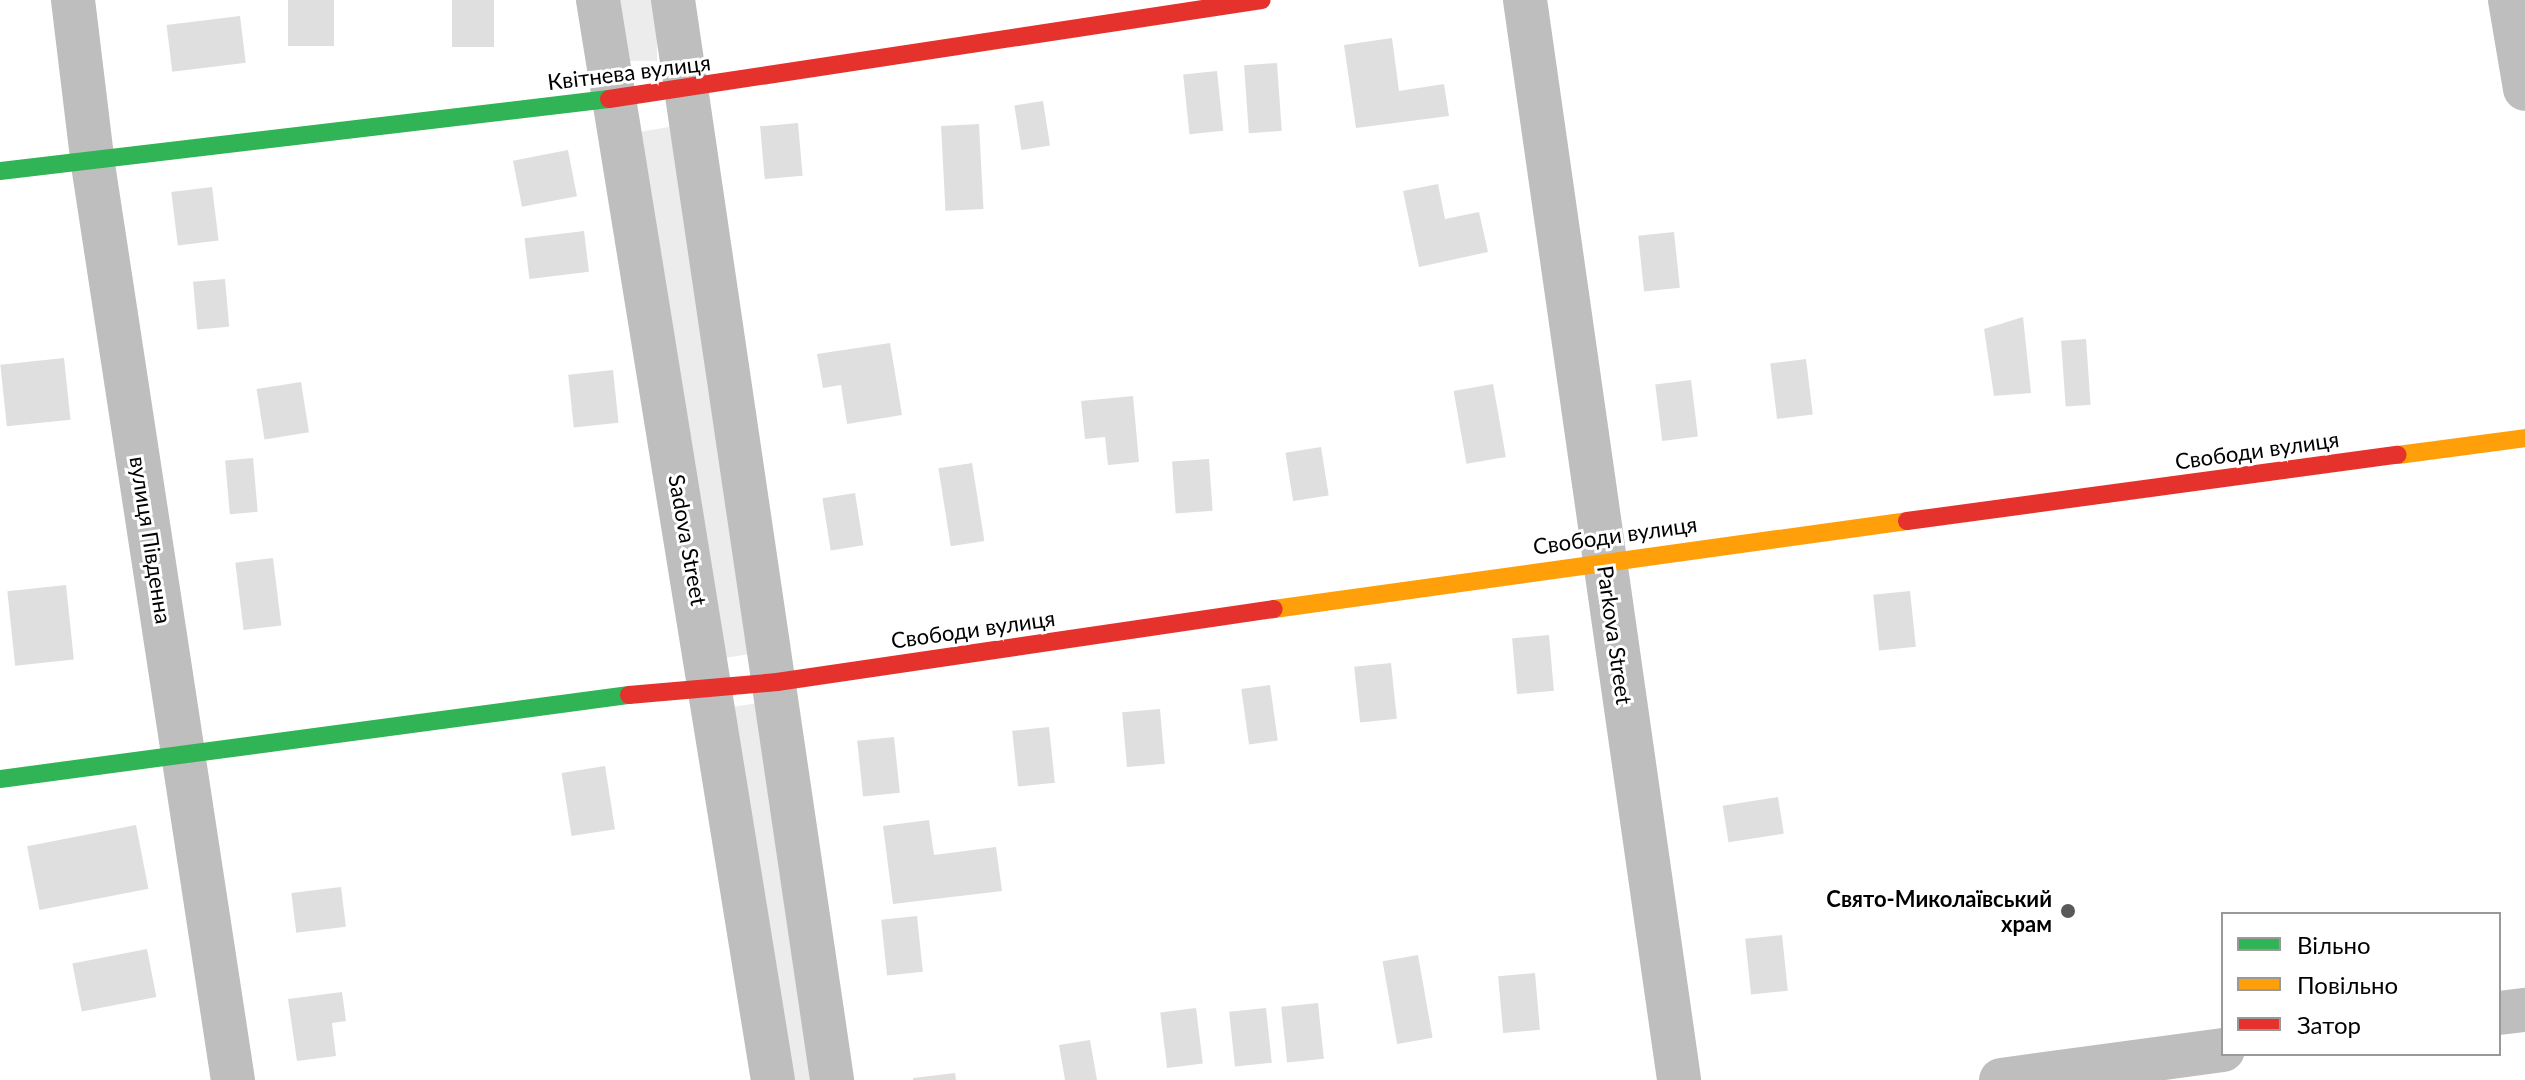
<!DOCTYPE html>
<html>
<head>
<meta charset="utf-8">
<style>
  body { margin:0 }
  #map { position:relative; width:2525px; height:1080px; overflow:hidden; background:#fff; font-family:Lato,sans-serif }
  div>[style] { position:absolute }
  .green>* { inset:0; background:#ececec; transform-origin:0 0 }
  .building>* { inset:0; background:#dfdfdf; transform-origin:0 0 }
  .street>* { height:44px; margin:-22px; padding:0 22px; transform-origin:22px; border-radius:22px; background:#bebebe }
  .fast>* { height:18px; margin:-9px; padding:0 9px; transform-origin:9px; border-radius:9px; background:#30b455 }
  .slow>* { height:18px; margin:-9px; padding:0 9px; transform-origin:9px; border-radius:9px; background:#ff9f0a }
  .jam>* { height:18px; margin:-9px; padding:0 9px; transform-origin:9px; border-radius:9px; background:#e5322d }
  .dots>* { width:22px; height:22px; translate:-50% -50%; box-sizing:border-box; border:4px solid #fff; border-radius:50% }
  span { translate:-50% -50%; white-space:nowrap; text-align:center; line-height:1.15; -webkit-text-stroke:6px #fff; paint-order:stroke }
  .street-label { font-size:22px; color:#000 }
  .poi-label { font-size:22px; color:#000; font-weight:700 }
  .right { translate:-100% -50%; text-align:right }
  .legend { position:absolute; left:2221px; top:912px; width:280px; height:144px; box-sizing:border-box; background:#fff; border:2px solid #999; margin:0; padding:10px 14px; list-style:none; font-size:24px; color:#000 }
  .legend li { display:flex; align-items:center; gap:16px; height:40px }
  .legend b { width:40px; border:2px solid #999 }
</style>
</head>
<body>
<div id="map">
  <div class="green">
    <i style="left:610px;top:0;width:47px;height:61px"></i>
    <i style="left:676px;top:126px;width:533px;height:43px;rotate:81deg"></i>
    <i style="clip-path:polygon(764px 702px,812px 1080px,791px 1080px,726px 708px)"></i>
  </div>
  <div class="building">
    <i style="left:288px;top:0;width:46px;height:46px"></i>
    <i style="left:452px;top:0;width:42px;height:47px"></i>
    <i style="left:240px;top:16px;width:47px;height:74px;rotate:83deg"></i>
    <i style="clip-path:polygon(1392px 38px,1399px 91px,1444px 84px,1449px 116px,1356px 128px,1344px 45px)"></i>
    <i style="left:1277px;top:63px;width:68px;height:33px;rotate:86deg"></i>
    <i style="left:1217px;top:71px;width:60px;height:34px;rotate:84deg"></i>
    <i style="left:1043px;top:101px;width:45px;height:29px;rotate:81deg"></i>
    <i style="left:798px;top:123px;width:53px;height:38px;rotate:85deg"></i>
    <i style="left:979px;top:124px;width:85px;height:38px;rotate:87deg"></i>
    <i style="left:568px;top:150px;width:47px;height:56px;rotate:79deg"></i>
    <i style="clip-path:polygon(1438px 184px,1445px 219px,1479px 212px,1488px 252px,1419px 267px,1403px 191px)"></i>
    <i style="left:212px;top:187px;width:54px;height:41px;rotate:83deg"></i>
    <i style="left:584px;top:231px;width:41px;height:60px;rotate:83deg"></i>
    <i style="left:1674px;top:232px;width:56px;height:36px;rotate:84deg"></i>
    <i style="left:225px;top:279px;width:48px;height:32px;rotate:85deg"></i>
    <i style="clip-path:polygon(2023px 317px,2031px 393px,1994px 396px,1984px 329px)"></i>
    <i style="left:2086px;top:339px;width:66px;height:25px;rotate:86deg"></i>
    <i style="clip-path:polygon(890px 343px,902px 415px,847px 424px,841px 385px,823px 388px,817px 354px)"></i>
    <i style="left:64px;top:358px;width:62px;height:64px;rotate:84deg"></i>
    <i style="left:1806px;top:359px;width:56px;height:36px;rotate:83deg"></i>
    <i style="left:613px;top:370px;width:53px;height:45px;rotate:84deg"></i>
    <i style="left:1691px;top:380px;width:57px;height:36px;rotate:83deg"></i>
    <i style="left:301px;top:382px;width:51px;height:45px;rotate:81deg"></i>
    <i style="left:1493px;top:384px;width:74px;height:40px;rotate:80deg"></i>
    <i style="clip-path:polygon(1133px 396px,1139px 462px,1108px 465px,1105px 437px,1085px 439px,1081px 401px)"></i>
    <i style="left:1321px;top:447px;width:49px;height:36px;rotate:81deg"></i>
    <i style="left:253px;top:458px;width:54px;height:28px;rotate:85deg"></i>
    <i style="left:1209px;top:459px;width:52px;height:37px;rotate:86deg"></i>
    <i style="left:972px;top:463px;width:79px;height:34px;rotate:81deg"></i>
    <i style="left:855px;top:493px;width:53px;height:33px;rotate:81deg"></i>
    <i style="left:273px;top:558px;width:68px;height:38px;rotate:83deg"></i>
    <i style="left:66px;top:585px;width:75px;height:59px;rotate:84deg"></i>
    <i style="left:1910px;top:591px;width:56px;height:37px;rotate:84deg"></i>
    <i style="left:1549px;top:635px;width:56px;height:37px;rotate:85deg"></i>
    <i style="left:1391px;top:663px;width:56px;height:37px;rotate:84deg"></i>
    <i style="left:1270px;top:685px;width:56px;height:29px;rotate:82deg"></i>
    <i style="left:1160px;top:709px;width:55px;height:38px;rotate:85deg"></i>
    <i style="left:1049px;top:727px;width:56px;height:37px;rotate:84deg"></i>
    <i style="left:894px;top:737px;width:56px;height:37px;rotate:84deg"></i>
    <i style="left:605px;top:766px;width:64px;height:44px;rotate:81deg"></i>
    <i style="left:1778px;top:797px;width:37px;height:56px;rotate:81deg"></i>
    <i style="clip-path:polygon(929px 820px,934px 855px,996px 847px,1002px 891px,893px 904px,883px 826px)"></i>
    <i style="left:136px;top:825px;width:65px;height:111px;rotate:79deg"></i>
    <i style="left:341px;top:887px;width:40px;height:50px;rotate:83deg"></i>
    <i style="left:917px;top:916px;width:56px;height:36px;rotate:84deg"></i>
    <i style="left:1782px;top:935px;width:56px;height:37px;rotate:84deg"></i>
    <i style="left:147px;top:949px;width:49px;height:76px;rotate:79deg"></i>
    <i style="left:1418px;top:955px;width:84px;height:36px;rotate:80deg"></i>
    <i style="left:1535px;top:973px;width:57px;height:37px;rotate:85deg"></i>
    <i style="clip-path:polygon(342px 992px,346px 1021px,332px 1023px,336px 1056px,297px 1061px,288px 999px)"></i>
    <i style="left:1318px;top:1003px;width:56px;height:37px;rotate:84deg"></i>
    <i style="left:1196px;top:1008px;width:56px;height:36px;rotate:83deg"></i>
    <i style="left:1266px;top:1008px;width:55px;height:37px;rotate:84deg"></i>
    <i style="clip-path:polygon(1090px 1040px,1097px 1080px,1065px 1080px,1059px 1045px)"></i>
    <i style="clip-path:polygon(955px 1073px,956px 1080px,913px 1080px,913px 1078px)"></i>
  </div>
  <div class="street">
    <i style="left:73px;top:0;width:159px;rotate:83.1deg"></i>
    <i style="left:92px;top:158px;width:933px;rotate:81.31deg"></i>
    <i style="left:598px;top:0;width:1094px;rotate:80.8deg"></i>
    <i style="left:673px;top:0;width:1092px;rotate:81.62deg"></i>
    <i style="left:1525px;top:0;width:1091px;rotate:81.88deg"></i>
    <i style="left:2510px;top:0;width:90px;rotate:80.4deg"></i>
    <i style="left:2499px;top:1013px;width:26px;rotate:-7deg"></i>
    <i style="left:2001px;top:1080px;width:224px;rotate:-7.7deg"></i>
  </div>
  <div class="fast">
    <i style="left:0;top:171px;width:613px;rotate:-6.74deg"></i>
    <i style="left:0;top:779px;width:635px;rotate:-7.61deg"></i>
  </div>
  <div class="slow">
    <i style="left:2398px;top:455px;width:128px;rotate:-7.6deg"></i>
    <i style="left:1274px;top:609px;width:639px;rotate:-7.91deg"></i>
  </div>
  <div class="jam">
    <i style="left:609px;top:99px;width:660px;rotate:-8.62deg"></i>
    <i style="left:1907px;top:521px;width:495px;rotate:-7.7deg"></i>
    <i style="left:629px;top:695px;width:149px;rotate:-5deg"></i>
    <i style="left:777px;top:682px;width:502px;rotate:-8.36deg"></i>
  </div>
  <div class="dots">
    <i style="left:2068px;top:911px;background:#595959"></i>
  </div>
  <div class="street-label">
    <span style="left:629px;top:72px;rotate:-7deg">Квітнева вулиця</span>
    <span style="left:2257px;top:450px;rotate:-8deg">Свободи вулиця</span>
    <span style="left:1615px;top:535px;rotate:-8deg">Свободи вулиця</span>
    <span style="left:151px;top:540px;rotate:81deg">вулиця Південна</span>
    <span style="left:688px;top:540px;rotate:80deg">Sadova Street</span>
    <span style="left:973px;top:629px;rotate:-8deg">Свободи вулиця</span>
    <span style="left:1615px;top:635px;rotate:82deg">Parkova Street</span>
  </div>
  <div class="poi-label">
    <span class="right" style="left:2052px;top:911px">Свято-Миколаївський<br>храм</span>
  </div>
  <ul class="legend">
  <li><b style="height:10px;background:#30b455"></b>Вільно</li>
  <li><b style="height:10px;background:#ff9f0a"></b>Повільно</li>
  <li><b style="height:10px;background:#e5322d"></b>Затор</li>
  </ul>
</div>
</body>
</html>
